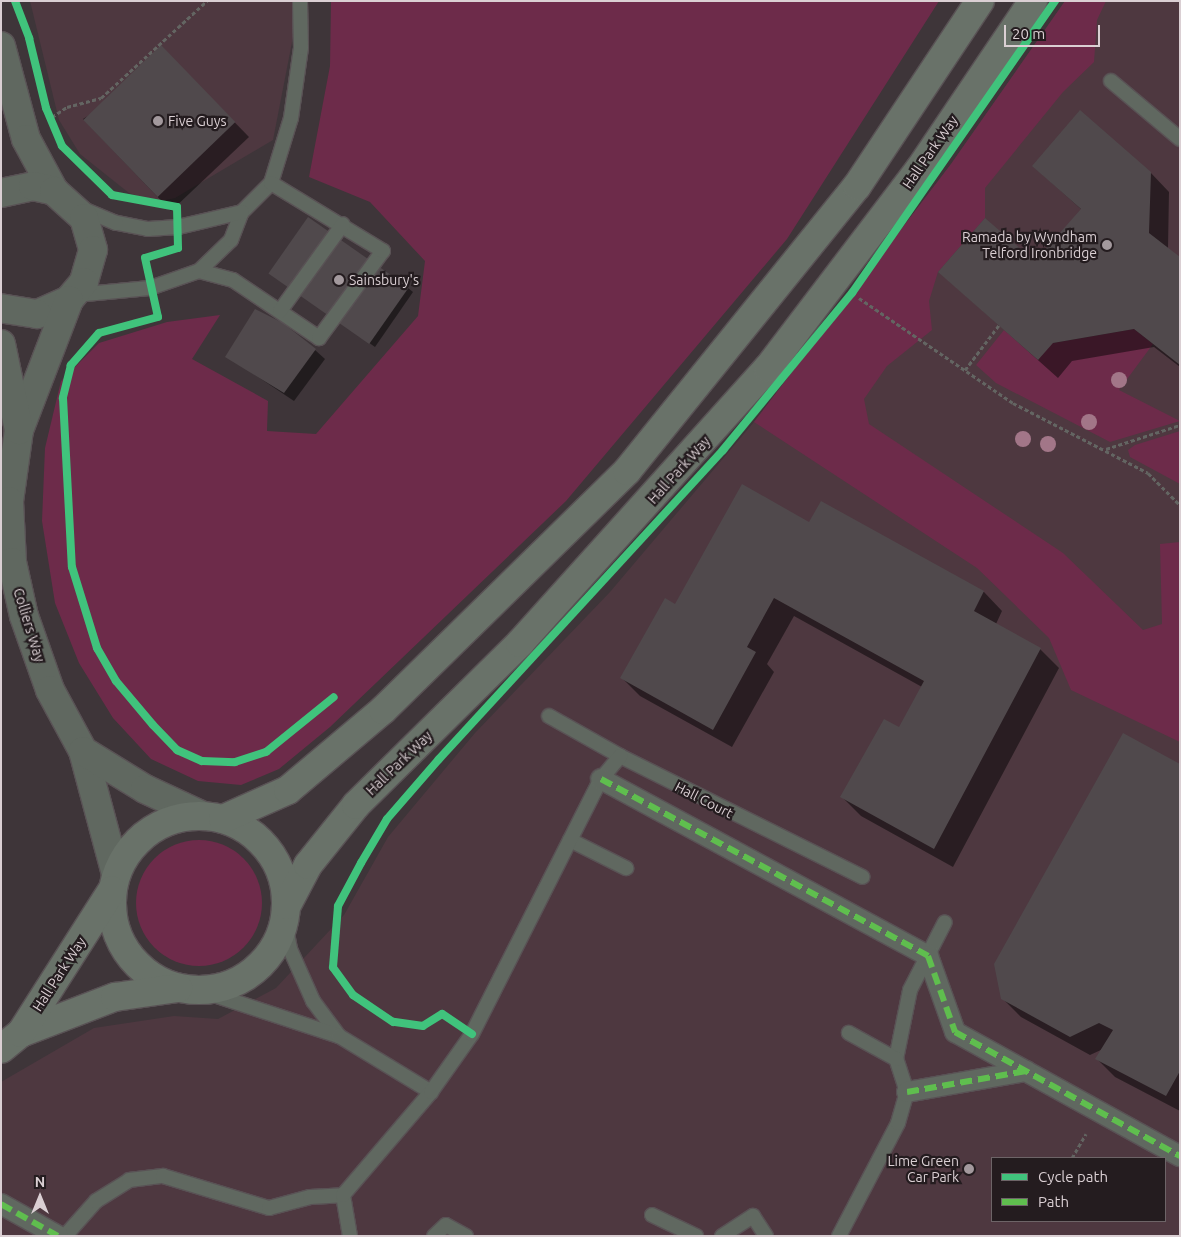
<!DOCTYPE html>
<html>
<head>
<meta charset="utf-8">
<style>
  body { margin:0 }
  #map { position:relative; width:1181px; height:1237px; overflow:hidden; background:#3e3539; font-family:Ubuntu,sans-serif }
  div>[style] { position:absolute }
  .built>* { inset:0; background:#4e3840 }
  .green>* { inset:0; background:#6d2b4a }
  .round { border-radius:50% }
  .shadow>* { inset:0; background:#0007 }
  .building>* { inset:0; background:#50494c; transform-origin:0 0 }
  .path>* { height:3px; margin-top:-1.5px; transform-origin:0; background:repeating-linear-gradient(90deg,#636562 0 4px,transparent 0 6.5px) }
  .roads { filter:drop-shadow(1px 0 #595255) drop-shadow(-1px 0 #595255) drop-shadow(0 1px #595255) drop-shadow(0 -1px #595255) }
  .service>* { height:14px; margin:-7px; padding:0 7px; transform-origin:7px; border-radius:7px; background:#606860 }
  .pedestrian>* { height:20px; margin:-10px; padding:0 10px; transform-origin:10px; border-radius:10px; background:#606860 }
  .tertiary>* { height:28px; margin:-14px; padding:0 14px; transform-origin:14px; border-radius:14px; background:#606860 }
  .secondary>* { height:28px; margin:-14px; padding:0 14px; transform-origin:14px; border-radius:14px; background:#697269 }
  .secondary>.ring { margin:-14px; padding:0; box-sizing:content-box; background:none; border:28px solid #697269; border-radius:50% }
  .quiet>* { height:6px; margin-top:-3px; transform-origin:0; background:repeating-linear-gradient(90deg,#5fbe4e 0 12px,transparent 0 18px) }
  .cycleway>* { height:8px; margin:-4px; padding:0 4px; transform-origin:4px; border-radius:4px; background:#40c37c }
  .trees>* { width:16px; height:16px; margin:-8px; border-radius:50%; background:#a27688 }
  .dots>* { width:14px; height:14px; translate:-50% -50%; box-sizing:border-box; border:2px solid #241c1f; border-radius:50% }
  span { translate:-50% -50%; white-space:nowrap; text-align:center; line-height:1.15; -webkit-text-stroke:4.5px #241c1f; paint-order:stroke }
  .poi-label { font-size:14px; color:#dacfd3 }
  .left { translate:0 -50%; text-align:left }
  .right { translate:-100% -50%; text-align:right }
  .street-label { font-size:14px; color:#dacfd3 }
  .frame { position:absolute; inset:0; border:2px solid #dacfd3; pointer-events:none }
  .legend { position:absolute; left:991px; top:1157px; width:175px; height:65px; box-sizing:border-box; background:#241c1f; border:1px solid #6d6467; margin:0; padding:6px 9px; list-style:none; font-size:15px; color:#dacfd3 }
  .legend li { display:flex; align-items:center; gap:10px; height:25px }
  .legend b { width:25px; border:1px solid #6d6467 }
  .north { position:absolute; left:15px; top:1172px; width:50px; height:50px; -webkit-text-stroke:4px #241c1f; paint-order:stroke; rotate:0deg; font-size:14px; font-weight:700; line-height:20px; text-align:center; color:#dacfd3 }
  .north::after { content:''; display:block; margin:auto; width:18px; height:22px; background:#dacfd3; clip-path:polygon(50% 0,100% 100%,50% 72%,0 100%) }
  .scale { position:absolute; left:1004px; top:25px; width:96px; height:22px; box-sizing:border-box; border:2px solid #dacfd3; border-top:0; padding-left:6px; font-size:15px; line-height:18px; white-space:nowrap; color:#dacfd3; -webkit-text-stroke:4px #241c1f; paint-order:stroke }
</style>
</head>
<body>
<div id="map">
  <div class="built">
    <i style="clip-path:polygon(30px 1px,293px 1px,294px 32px,273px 140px,175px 198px,156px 202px,129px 193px,80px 154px,59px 120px)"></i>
    <i style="clip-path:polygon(evenodd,1065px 1px,1180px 1px,1180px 1236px,1px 1236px,1px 1082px,94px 1028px,174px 1016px,218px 1019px,276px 988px,344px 915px,388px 837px,475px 733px,610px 592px,754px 422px,951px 164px,1065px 1px,992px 1158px,1165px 1158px,1165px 1221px,992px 1221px,992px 1158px)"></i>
  </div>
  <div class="green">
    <i style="clip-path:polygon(331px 1px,939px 1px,787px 239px,566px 501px,330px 727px,279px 769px,241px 785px,198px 781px,151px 759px,113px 718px,79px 663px,55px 603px,42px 521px,45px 448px,61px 381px,99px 343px,167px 322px,220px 315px,192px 359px,268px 401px,267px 431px,316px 434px,418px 316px,425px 261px,370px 202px,309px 177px,330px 66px)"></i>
    <i style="clip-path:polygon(1065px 1px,1106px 1px,1097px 20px,1094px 62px,1063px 92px,985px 188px,985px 218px,938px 272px,929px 301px,932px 330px,887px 366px,864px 399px,869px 424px,1063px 553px,1143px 630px,1162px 624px,1160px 544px,1180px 542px,1180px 742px,1071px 690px,1049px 638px,977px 568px,754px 422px,951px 164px)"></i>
    <i style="clip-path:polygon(1134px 329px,1153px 344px,1119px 390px,1180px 421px,1110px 442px,996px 383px,976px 365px,1004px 330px,1053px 343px)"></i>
    <i style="clip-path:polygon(1180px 431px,1180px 484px,1130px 457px,1128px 450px,1135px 445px)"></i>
    <i class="round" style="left:136px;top:840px;width:126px;height:126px"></i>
  </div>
  <div class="shadow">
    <i style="clip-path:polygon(175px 61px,249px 137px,171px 211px,83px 119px)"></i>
    <i style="clip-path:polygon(1033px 166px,1150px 172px,1169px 192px,1168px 249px,1180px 258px,1180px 367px,1154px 347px,1072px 361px,1058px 378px,939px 272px,1035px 263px,1082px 210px)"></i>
    <i style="clip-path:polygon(270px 273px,408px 288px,413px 292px,375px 347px)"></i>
    <i style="clip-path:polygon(315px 350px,325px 359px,294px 401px,227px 356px)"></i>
    <i style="clip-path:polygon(821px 503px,984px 592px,1002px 611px,996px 624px,1040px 649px,1059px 668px,953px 867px,861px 816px,842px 797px,899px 729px,922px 687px,794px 616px,767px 664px,774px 672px,732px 747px,640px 696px,622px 678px,676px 606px,810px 524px)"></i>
    <i style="clip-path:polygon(1180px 766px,1180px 1111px,1115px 1077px,1097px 1059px,1103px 1049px,1090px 1055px,1021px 1017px,1002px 998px)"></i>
  </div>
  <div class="building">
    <i style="left:161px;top:45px;width:107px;height:108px;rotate:46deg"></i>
    <i style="clip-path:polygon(1080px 110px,1151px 172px,1149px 233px,1180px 257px,1180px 365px,1134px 329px,1053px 343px,1038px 360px,938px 272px,985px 218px,1035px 261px,1081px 209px,1032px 166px)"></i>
    <i style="left:308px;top:217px;width:123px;height:69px;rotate:35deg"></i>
    <i style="clip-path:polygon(255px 309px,283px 323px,316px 349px,284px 393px,225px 357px)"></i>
    <i style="clip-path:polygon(742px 484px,809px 522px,821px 501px,984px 591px,974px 611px,1041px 648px,934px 849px,840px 797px,884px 719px,899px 727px,924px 681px,774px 598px,747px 647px,756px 652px,713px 730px,620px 678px,665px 598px,675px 604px)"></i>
    <i style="clip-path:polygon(1123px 733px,1180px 764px,1180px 1071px,1166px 1096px,1095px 1059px,1113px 1030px,1099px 1023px,1070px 1037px,1001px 999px,994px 964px)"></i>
  </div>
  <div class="path">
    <i style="left:52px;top:117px;width:18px;rotate:-34deg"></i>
    <i style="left:67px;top:107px;width:35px;rotate:-15deg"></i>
    <i style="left:101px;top:98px;width:144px;rotate:-42.5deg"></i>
    <i style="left:859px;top:298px;width:186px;rotate:34.3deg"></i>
    <i style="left:1013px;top:403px;width:152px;rotate:27.4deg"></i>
    <i style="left:1148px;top:473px;width:45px;rotate:45deg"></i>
    <i style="left:965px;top:370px;width:56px;rotate:-52.9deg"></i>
    <i style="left:1106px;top:449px;width:78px;rotate:-18deg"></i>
    <i style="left:1072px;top:1158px;width:28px;rotate:-60deg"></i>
  </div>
  <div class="roads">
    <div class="service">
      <i style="left:1111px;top:81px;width:90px;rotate:40deg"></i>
      <i style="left:242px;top:212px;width:41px;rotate:-45deg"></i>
      <i style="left:271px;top:183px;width:68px;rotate:-72.9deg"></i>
      <i style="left:291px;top:118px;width:71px;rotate:-81.9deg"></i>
      <i style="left:301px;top:48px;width:47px;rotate:-91.2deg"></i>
      <i style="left:199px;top:271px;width:35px;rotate:15deg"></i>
      <i style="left:233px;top:280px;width:104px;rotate:34deg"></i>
      <i style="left:319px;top:338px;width:108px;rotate:-53.7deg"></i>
      <i style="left:383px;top:251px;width:131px;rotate:-148.7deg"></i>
      <i style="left:75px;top:295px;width:75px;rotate:-5.3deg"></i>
      <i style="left:150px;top:288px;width:52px;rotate:-19.1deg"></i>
      <i style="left:199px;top:271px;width:45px;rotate:-44.1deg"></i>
      <i style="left:231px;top:240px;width:30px;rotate:-69deg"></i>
      <i style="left:242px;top:212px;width:66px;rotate:166.8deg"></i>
      <i style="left:178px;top:227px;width:30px;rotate:176deg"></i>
      <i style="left:148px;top:229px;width:33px;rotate:-169deg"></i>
      <i style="left:116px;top:223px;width:38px;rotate:-157deg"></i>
      <i style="left:280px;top:311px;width:107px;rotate:-54.1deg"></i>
      <i style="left:549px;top:716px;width:81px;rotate:29.4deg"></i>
      <i style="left:620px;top:756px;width:271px;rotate:26.5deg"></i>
      <i style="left:570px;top:840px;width:63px;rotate:26.6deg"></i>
      <i style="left:285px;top:923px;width:26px;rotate:79deg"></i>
      <i style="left:290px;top:949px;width:57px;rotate:66.1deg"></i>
      <i style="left:313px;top:1001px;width:44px;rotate:53.4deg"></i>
      <i style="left:202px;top:991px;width:144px;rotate:18.2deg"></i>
      <i style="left:339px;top:1036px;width:108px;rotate:31.3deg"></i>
      <i style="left:896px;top:1059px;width:70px;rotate:-78.5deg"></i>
      <i style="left:910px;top:990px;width:76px;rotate:-62.8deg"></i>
      <i style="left:652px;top:1215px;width:49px;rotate:25.5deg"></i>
      <i style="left:65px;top:1236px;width:47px;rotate:-48.5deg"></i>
      <i style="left:96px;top:1201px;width:39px;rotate:-32deg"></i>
      <i style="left:129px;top:1180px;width:34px;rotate:-7deg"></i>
      <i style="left:163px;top:1176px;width:111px;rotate:16.8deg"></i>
      <i style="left:269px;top:1208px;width:42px;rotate:-15deg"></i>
      <i style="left:310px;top:1197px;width:33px;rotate:-3deg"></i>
      <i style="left:350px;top:1236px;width:42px;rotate:-99.7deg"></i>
      <i style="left:343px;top:1195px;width:135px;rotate:-49.5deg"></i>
      <i style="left:431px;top:1092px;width:71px;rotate:-54.7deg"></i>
      <i style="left:472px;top:1034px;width:286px;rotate:-63.2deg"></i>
      <i style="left:601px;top:779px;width:30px;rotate:-50deg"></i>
      <i style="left:434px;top:1236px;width:16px;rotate:-43deg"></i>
      <i style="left:446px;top:1225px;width:23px;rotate:29deg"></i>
      <i style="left:722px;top:1236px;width:37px;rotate:-33deg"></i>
      <i style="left:753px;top:1216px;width:24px;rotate:57deg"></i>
      <i style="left:839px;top:1236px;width:127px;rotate:-62.4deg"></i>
      <i style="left:898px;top:1123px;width:32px;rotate:-74deg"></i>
      <i style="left:907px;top:1092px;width:35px;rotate:-108deg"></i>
      <i style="left:896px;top:1059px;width:54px;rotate:-151deg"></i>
    </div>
    <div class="pedestrian">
      <i style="left:601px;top:779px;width:372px;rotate:28.4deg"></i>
      <i style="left:928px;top:956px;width:81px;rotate:70.4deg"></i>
      <i style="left:955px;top:1032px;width:257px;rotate:28.9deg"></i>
      <i style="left:907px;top:1092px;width:121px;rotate:-10deg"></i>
      <i style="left:1px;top:1204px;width:65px;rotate:29.3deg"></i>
    </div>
    <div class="tertiary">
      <i style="left:1px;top:46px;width:96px;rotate:75deg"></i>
      <i style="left:26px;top:139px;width:59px;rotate:61.7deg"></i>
      <i style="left:1px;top:193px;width:33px;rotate:-12deg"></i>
      <i style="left:33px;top:186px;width:22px;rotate:13deg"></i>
      <i style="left:54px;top:191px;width:40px;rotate:42deg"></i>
      <i style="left:84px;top:218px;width:33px;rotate:74deg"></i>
      <i style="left:93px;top:250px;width:33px;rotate:106deg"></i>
      <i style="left:84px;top:282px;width:23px;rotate:130deg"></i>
      <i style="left:69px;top:300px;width:35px;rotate:156deg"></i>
      <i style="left:37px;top:314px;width:36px;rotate:-171deg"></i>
      <i style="left:69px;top:300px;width:139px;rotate:111deg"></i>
      <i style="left:19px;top:430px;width:72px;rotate:98deg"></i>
      <i style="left:9px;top:501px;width:61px;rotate:87.2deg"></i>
      <i style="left:12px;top:562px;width:55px;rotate:77.5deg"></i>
      <i style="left:24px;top:616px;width:78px;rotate:70.6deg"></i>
      <i style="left:50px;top:690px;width:69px;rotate:61.6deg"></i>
      <i style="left:83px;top:751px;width:127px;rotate:75deg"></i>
      <i style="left:1px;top:344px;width:88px;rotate:78.2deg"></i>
      <i style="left:83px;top:751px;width:73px;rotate:31.5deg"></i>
      <i style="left:145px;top:789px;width:64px;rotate:25deg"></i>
    </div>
    <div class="secondary">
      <i class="ring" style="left:112px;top:816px;width:146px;height:146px"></i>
      <i style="left:223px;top:819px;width:71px;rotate:-24deg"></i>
      <i style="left:288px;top:790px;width:124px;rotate:-40.1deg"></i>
      <i style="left:383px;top:710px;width:342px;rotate:-44.4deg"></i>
      <i style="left:627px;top:471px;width:366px;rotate:-51.1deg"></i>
      <i style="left:857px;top:186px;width:222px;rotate:-56.4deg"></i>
      <i style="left:287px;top:905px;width:45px;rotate:-62.3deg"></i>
      <i style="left:308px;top:865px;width:77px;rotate:-51.3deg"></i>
      <i style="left:356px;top:805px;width:231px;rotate:-44.6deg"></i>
      <i style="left:520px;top:643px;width:370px;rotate:-48deg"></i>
      <i style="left:768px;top:368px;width:249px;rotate:-52.7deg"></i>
      <i style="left:919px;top:170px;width:204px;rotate:-56deg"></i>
      <i style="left:21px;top:1033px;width:101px;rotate:-21deg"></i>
      <i style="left:115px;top:997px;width:64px;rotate:-8.1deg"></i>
      <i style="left:1px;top:1049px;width:26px;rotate:-39deg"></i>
      <i style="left:21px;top:1033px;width:169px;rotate:-57.5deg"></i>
    </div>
  </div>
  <div class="quiet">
    <i style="left:601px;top:779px;width:372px;rotate:28.4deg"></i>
    <i style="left:928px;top:956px;width:81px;rotate:70.4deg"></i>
    <i style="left:955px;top:1032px;width:257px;rotate:28.9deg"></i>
    <i style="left:907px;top:1092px;width:121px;rotate:-10deg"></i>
    <i style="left:1px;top:1204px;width:65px;rotate:29.3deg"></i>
  </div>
  <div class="cycleway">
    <i style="left:15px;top:1px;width:40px;rotate:69deg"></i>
    <i style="left:29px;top:38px;width:72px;rotate:76.3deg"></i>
    <i style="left:46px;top:108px;width:41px;rotate:67.2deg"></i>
    <i style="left:62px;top:146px;width:70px;rotate:44.4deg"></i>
    <i style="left:112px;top:195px;width:66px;rotate:10.5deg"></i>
    <i style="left:177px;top:207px;width:41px;rotate:88.6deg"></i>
    <i style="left:178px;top:248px;width:34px;rotate:163deg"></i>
    <i style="left:145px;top:258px;width:60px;rotate:77.6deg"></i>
    <i style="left:158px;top:317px;width:61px;rotate:164.8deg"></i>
    <i style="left:99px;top:333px;width:43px;rotate:131.2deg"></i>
    <i style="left:71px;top:365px;width:34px;rotate:104deg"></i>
    <i style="left:63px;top:398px;width:169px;rotate:87deg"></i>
    <i style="left:72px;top:567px;width:85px;rotate:72.8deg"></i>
    <i style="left:97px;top:648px;width:38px;rotate:60deg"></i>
    <i style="left:116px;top:681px;width:57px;rotate:49.9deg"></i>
    <i style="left:153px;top:725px;width:35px;rotate:46deg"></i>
    <i style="left:177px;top:750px;width:27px;rotate:24deg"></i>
    <i style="left:202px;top:761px;width:33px;rotate:2deg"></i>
    <i style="left:235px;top:762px;width:33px;rotate:-18deg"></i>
    <i style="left:266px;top:752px;width:87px;rotate:-39deg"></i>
    <i style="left:472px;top:1034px;width:36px;rotate:-146deg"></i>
    <i style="left:442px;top:1014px;width:22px;rotate:148deg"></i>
    <i style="left:423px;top:1026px;width:30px;rotate:-172deg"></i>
    <i style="left:393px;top:1022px;width:48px;rotate:-146deg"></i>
    <i style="left:353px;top:995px;width:34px;rotate:-126deg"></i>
    <i style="left:333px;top:967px;width:61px;rotate:-85.3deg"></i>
    <i style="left:338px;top:906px;width:49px;rotate:-61.9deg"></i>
    <i style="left:361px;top:863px;width:51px;rotate:-59.4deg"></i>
    <i style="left:387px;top:819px;width:79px;rotate:-49.1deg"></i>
    <i style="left:439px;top:759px;width:420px;rotate:-47.4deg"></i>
    <i style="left:723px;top:450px;width:203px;rotate:-50.6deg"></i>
    <i style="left:852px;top:293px;width:356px;rotate:-55.2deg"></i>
  </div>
  <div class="trees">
    <i style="left:1119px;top:380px"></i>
    <i style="left:1089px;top:422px"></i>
    <i style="left:1023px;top:439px"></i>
    <i style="left:1048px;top:444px"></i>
  </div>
  <div class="dots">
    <i style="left:158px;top:121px;background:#a3999d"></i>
    <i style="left:1107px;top:245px;background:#a3999d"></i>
    <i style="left:339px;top:280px;background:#a3999d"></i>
    <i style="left:969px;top:1169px;background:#a3999d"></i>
  </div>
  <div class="poi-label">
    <span class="left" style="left:168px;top:121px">Five Guys</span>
    <span class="right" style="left:1097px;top:245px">Ramada by Wyndham<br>Telford Ironbridge</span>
    <span class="left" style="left:349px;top:280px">Sainsbury's</span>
    <span class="right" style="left:959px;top:1169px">Lime Green<br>Car Park</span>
  </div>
  <div class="street-label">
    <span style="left:930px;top:152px;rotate:-55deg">Hall Park Way</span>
    <span style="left:679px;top:470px;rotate:-48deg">Hall Park Way</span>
    <span style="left:29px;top:625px;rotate:73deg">Colliers Way</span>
    <span style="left:399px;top:763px;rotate:-44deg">Hall Park Way</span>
    <span style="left:704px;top:800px;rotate:27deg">Hall Court</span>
    <span style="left:59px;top:974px;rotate:-57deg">Hall Park Way</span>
  </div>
  <div class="frame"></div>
  <ul class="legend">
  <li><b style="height:6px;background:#40c37c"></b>Cycle path</li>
  <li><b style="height:6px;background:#5fbe4e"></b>Path</li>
  </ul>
  <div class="north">N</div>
  <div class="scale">20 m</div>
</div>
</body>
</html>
